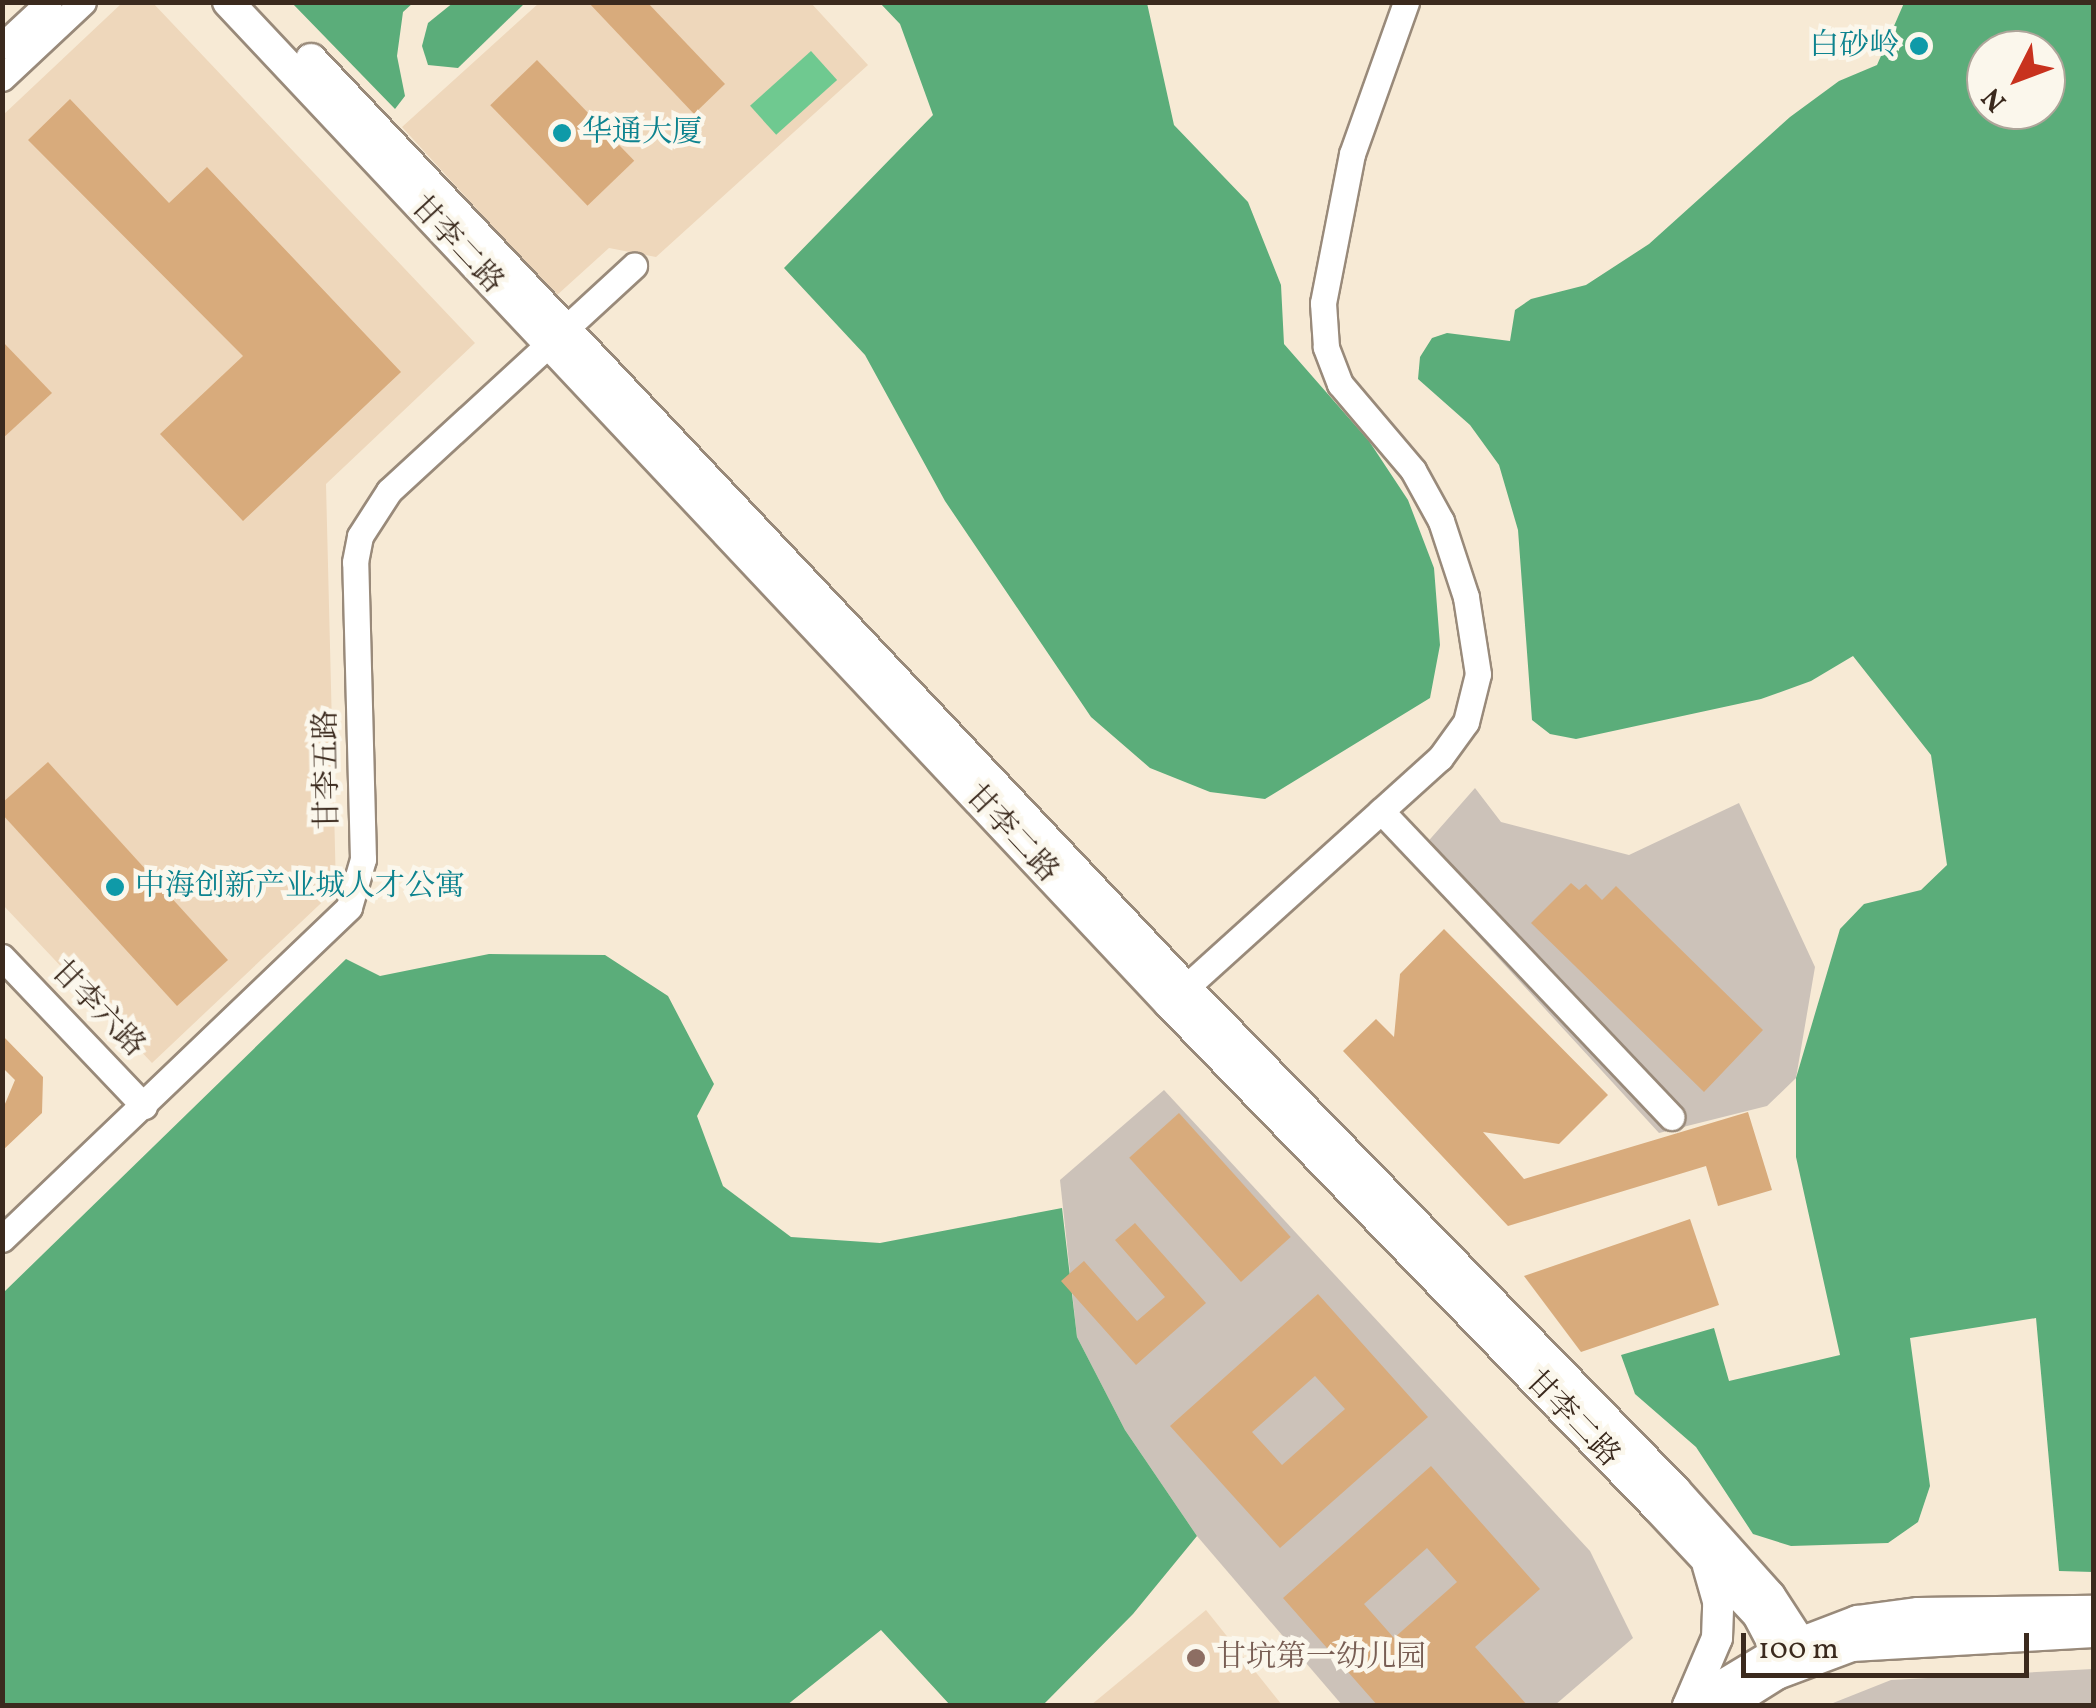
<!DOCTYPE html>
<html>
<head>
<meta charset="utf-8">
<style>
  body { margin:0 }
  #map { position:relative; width:2096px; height:1708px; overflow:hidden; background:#f7ead5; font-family:Vollkorn,"Noto Serif SC",serif }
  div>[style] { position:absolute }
  .built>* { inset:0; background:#eed7bb }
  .industrial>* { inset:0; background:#ccc2b9 }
  .green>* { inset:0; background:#6fc990; transform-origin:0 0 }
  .forest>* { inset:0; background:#5bad7a }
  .building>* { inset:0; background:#d8ab7c; transform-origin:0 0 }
  .roads { filter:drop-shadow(2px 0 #998a7a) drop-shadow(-2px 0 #998a7a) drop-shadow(0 2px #998a7a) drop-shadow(0 -2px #998a7a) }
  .minor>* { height:25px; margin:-12.5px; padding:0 12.5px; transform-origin:12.5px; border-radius:12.5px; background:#fff }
  .major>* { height:30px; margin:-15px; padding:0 15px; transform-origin:15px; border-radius:15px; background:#fff }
  .dots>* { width:28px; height:28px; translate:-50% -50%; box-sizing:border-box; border:5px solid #fbf7ec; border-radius:50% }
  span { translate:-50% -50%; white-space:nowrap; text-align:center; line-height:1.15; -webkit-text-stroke:9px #fbf7ec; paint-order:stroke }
  .culture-label { font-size:30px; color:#0d838f }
  .right { translate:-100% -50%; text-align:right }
  .left { translate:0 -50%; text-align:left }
  .street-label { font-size:30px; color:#3b2a1e }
  .education-label { font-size:30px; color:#785e54 }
  .frame { position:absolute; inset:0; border:5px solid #3b2a1e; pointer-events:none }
  .north { position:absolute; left:1966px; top:30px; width:100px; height:100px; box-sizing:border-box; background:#fbf7ec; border:2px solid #aea59a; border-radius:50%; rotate:228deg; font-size:28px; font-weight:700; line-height:40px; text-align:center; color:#3b2a1e }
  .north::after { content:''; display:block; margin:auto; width:35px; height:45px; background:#c8321e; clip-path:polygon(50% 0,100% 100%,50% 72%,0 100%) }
  .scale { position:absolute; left:1741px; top:1633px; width:288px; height:45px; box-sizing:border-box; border:5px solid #3b2a1e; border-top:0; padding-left:12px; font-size:30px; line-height:35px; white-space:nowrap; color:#3b2a1e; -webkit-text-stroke:8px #fbf7ec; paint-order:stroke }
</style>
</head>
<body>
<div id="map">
  <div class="built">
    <i style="clip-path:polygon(122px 3px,153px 3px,475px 343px,326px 484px,336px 889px,152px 1063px,3px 905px,2px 116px)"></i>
    <i style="clip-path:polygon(539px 3px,811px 3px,868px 65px,656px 257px,609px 248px,556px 296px,402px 127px)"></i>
    <i style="clip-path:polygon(1206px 1610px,1282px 1705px,1091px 1705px)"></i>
  </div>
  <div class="industrial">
    <i style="clip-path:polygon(1475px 788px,1501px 822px,1629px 855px,1739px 803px,1815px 967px,1796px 1078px,1767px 1106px,1659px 1133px,1410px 862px)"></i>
    <i style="clip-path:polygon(1164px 1090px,1590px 1551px,1633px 1638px,1555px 1705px,1342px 1705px,1197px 1536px,1125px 1430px,1077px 1337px,1060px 1180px)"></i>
    <i style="clip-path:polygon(2093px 1669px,2093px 1705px,1828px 1705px,1891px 1680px)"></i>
  </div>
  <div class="green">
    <i style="left:811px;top:51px;width:39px;height:82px;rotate:48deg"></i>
  </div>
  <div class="forest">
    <i style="clip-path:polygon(454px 2px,525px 2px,525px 3px,458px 68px,428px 65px,422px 46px,428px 23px)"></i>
    <i style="clip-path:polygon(292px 3px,413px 3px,403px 12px,397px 56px,405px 96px,395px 109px)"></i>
    <i style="clip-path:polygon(880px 3px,1147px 3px,1174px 125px,1248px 202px,1281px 285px,1284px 344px,1369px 441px,1408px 500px,1434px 568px,1440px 645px,1430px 698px,1265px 799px,1210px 792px,1150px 768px,1091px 717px,945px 501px,865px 355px,784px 268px,933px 115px,900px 24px)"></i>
    <i style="clip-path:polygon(evenodd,1904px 3px,2093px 3px,2093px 1572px,2059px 1571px,2036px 1318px,1910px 1338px,1930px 1486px,1918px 1522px,1888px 1543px,1791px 1546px,1753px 1534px,1696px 1447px,1635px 1394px,1621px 1355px,1714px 1328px,1729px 1381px,1840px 1355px,1796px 1157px,1796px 1078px,1840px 929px,1864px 904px,1921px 890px,1947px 865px,1931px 755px,1853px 656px,1811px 681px,1761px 699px,1576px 739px,1550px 734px,1532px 720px,1518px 530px,1499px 465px,1470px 425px,1418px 379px,1420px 357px,1432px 338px,1447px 333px,1510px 341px,1515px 310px,1531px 299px,1586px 285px,1649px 244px,1790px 117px,1839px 81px,1877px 65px,1904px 3px,2046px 50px,2046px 110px,1986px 110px,1986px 50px,2046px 50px)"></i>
    <i style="clip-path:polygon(489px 954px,605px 955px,668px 996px,714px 1084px,697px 1116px,723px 1186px,791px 1237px,880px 1243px,1062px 1208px,1077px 1337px,1125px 1430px,1197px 1536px,1133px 1614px,1043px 1705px,950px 1705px,881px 1630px,787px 1705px,3px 1706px,3px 1293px,346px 959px,380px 976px)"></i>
  </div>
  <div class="building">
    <i style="clip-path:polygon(588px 2px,647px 2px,725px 84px,694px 114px)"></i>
    <i style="left:537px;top:60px;width:140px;height:65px;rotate:46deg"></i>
    <i style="clip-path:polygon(70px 99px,169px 203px,207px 167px,401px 372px,243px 521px,160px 434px,243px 356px,28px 140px)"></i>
    <i style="clip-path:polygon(2px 341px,52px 393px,2px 439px)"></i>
    <i style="clip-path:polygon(48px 762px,228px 960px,177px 1006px,2px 814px,2px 803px)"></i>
    <i style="clip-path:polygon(1571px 883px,1579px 890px,1586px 884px,1602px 900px,1616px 886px,1763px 1030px,1704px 1092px,1531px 923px)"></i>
    <i style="clip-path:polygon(1444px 929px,1608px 1095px,1559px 1144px,1483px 1132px,1524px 1179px,1748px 1112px,1772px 1190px,1718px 1206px,1706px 1166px,1508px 1226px,1343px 1051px,1376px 1019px,1394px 1037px,1400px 974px)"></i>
    <i style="clip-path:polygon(2px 1035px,43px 1077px,42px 1113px,2px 1151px,2px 1111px,15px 1080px,2px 1067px)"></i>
    <i style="left:1179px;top:1113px;width:167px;height:67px;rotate:48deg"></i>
    <i style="clip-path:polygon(1690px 1219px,1719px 1305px,1581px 1352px,1524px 1276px)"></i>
    <i style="clip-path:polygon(1135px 1223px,1206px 1303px,1136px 1365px,1061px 1281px,1084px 1261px,1137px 1321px,1165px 1297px,1115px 1240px)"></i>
    <i style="clip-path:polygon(evenodd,1318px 1294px,1428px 1417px,1280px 1548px,1170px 1426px,1318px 1294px,1315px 1376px,1345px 1409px,1282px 1465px,1252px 1432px,1315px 1376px)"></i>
    <i style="clip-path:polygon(evenodd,1431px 1466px,1540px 1589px,1475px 1647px,1528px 1706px,1378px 1706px,1283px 1598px,1431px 1466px,1427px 1548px,1457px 1582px,1394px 1638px,1364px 1604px,1427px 1548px)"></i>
  </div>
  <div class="roads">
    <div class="minor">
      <i style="left:2px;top:46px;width:64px;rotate:-43.1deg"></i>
      <i style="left:2px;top:78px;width:111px;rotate:-43.2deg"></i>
      <i style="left:1381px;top:811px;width:422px;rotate:46.5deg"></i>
      <i style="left:2px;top:957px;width:206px;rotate:46.4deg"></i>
      <i style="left:1173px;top:999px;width:360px;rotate:-42.1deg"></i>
      <i style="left:1440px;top:758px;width:44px;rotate:-54.2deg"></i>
      <i style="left:1466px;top:722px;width:49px;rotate:-76deg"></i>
      <i style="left:1478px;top:674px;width:78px;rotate:-98.9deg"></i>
      <i style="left:1466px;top:597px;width:80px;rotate:-108.2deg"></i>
      <i style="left:1441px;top:521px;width:58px;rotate:-118.8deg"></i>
      <i style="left:1413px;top:470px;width:113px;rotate:-130.3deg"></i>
      <i style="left:1340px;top:384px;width:40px;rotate:-111deg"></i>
      <i style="left:1326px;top:347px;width:44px;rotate:-93.9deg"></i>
      <i style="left:1323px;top:303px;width:152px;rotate:-79deg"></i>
      <i style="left:1352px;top:154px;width:161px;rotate:-70.4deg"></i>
      <i style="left:2px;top:1239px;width:480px;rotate:-43.7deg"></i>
      <i style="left:349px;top:907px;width:50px;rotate:-73.7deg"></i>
      <i style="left:363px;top:859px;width:297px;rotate:-91.5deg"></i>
      <i style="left:355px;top:562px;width:26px;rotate:-79deg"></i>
      <i style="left:360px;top:536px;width:54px;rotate:-57.2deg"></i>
      <i style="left:389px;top:491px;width:333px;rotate:-42.6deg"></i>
    </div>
    <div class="major">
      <i style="left:228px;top:2px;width:1374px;rotate:46.77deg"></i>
      <i style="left:1169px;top:1003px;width:702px;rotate:45.92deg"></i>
      <i style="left:1657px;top:1507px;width:148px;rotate:46.9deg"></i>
      <i style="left:1758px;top:1615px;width:62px;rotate:62.2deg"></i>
      <i style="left:311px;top:59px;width:1276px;rotate:46.71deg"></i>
      <i style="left:1186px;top:988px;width:701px;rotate:45.75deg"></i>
      <i style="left:1675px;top:1490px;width:142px;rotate:48.1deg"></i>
      <i style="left:1770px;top:1596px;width:75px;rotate:56.9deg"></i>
      <i style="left:1688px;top:1706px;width:106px;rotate:-31.1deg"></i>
      <i style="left:1779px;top:1651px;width:84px;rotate:-21deg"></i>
      <i style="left:1857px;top:1621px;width:62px;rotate:-7.5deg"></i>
      <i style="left:1918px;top:1613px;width:176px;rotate:-0.7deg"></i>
      <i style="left:1688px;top:1706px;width:74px;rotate:-66.9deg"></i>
      <i style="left:1717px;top:1638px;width:37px;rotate:-88deg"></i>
      <i style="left:1718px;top:1601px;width:37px;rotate:-106deg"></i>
      <i style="left:1726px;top:1706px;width:60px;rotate:-32.1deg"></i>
      <i style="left:1777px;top:1674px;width:80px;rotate:-20.5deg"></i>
      <i style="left:1852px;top:1646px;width:242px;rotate:-3.3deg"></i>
    </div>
  </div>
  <div class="dots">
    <i style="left:1919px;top:46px;background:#0f9aa8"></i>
    <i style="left:562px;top:133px;background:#0f9aa8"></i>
    <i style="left:115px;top:887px;background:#0f9aa8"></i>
    <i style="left:1196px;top:1658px;background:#8d6e63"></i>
  </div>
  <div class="culture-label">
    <span class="right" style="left:1899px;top:46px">白砂岭</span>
    <span class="left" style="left:582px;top:133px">华通大厦</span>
    <span class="left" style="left:135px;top:887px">中海创新产业城人才公寓</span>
  </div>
  <div class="street-label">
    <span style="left:456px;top:245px;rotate:47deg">甘李二路</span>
    <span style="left:328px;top:770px;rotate:-91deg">甘李五路</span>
    <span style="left:1011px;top:834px;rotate:47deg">甘李二路</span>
    <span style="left:97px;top:1009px;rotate:46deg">甘李六路</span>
    <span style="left:1572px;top:1419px;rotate:46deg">甘李二路</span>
  </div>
  <div class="education-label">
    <span class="left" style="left:1216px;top:1658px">甘坑第一幼儿园</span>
  </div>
  <div class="frame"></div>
  <div class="north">N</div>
  <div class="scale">100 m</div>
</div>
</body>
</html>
